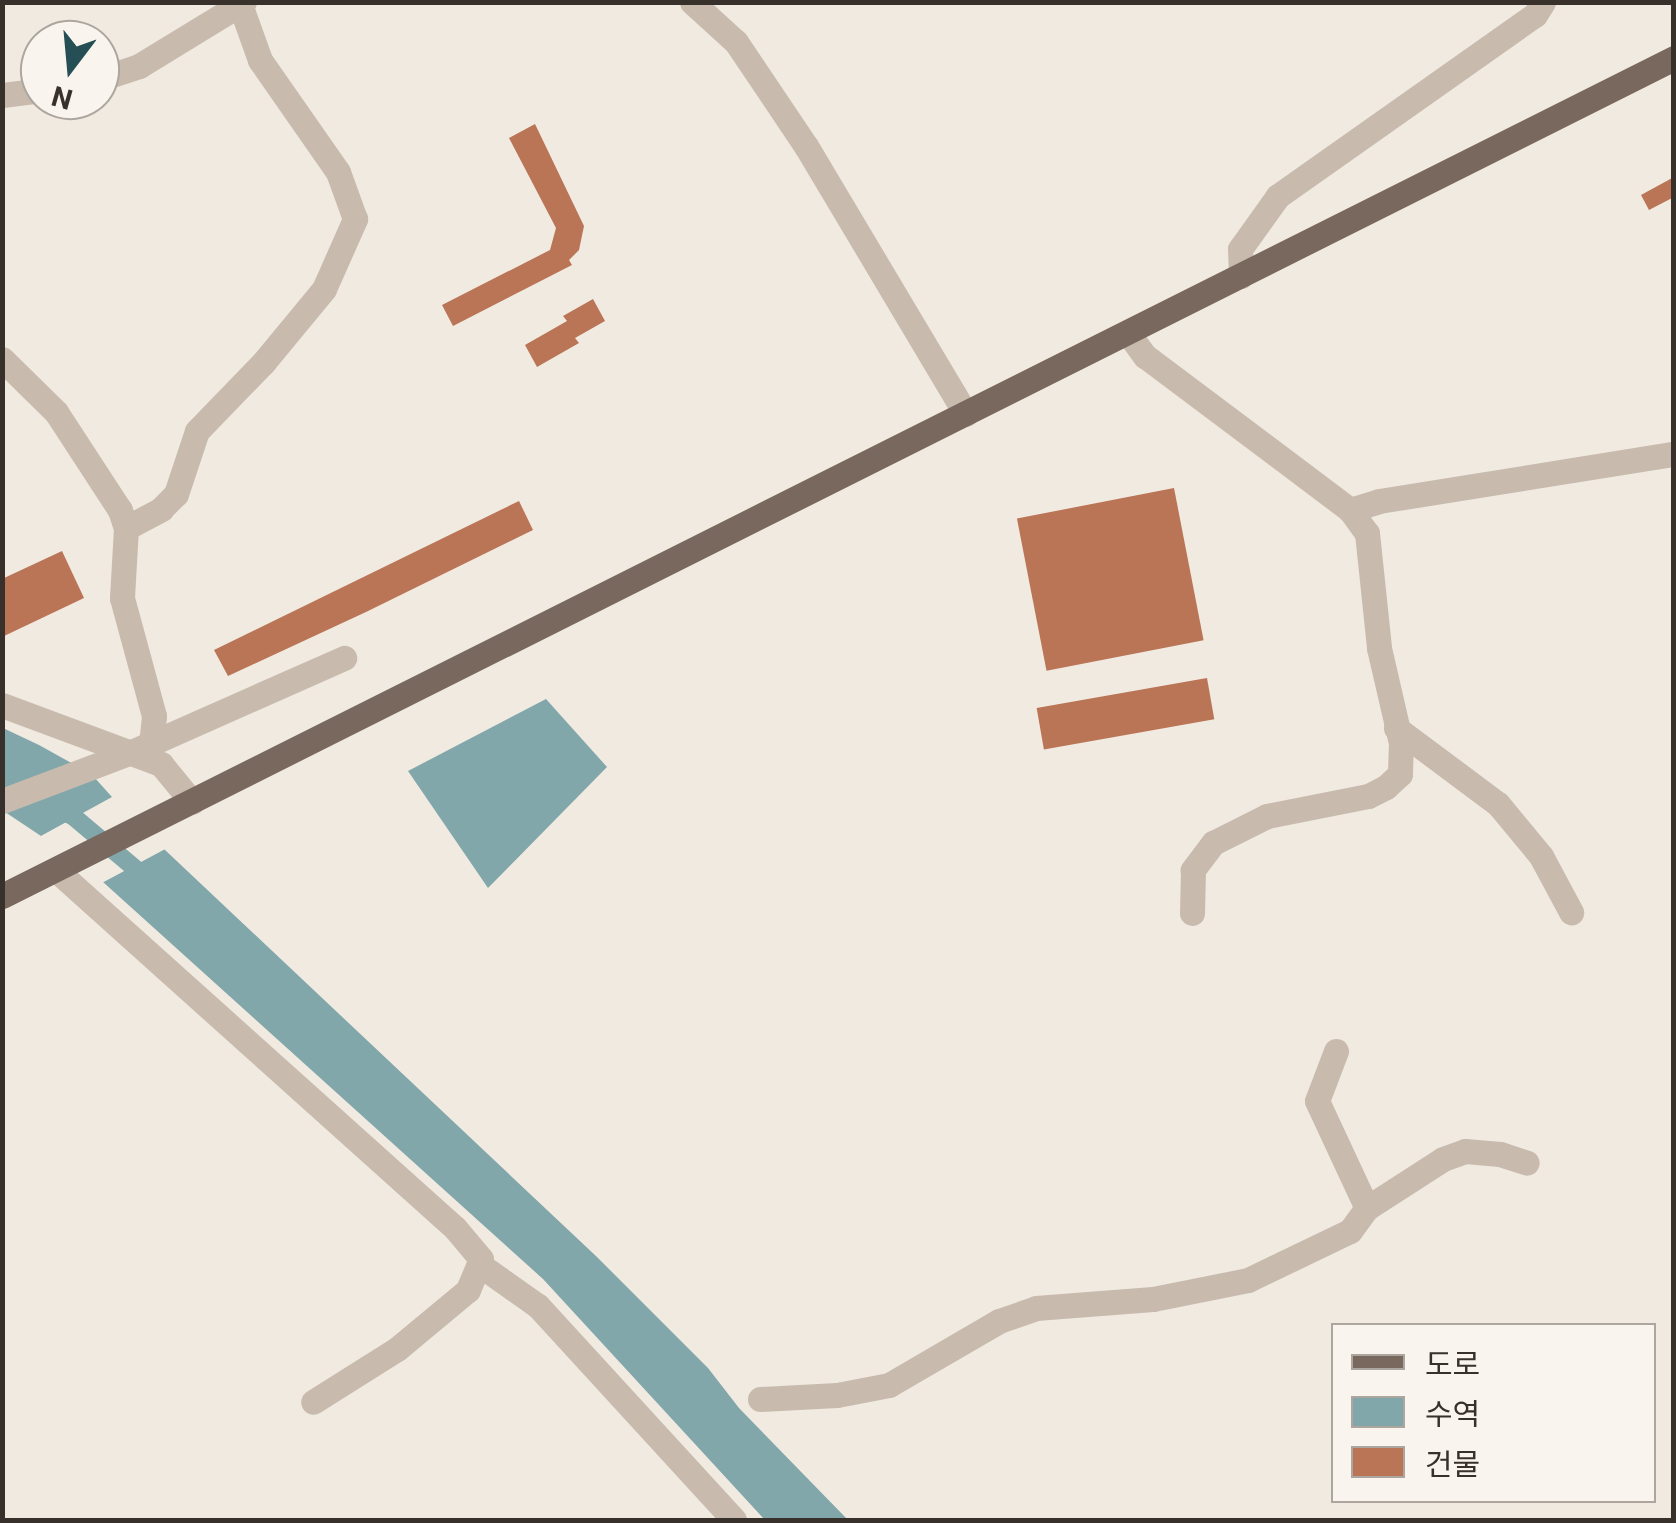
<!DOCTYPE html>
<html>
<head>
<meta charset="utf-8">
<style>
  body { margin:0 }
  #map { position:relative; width:1676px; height:1523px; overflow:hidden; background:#f1eae1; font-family:Roboto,"Noto Sans KR",sans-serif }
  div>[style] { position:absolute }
  .water>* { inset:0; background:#82a7ab }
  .pier>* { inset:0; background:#f1eae1 }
  .canal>* { height:18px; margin:-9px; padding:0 9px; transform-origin:9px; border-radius:9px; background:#82a7ab }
  .building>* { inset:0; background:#ba7456; transform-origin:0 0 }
  .minor>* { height:25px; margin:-12.5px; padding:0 12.5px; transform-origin:12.5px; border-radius:12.5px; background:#c8bbae }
  .major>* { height:25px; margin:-12.5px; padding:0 12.5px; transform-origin:12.5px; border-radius:12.5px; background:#78685e }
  span { translate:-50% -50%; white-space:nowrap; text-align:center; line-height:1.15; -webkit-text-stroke:10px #f9f4ed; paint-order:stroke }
  .frame { position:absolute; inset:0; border:5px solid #38302b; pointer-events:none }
  .legend { position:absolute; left:1331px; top:1323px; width:325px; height:180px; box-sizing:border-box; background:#f9f4ed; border:2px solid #aca69f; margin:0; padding:12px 18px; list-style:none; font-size:30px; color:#38302b }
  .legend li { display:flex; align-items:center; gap:20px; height:50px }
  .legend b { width:50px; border:2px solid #aca69f }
  .north { position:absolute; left:20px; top:20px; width:100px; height:100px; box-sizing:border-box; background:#f9f4ed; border:2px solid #aca69f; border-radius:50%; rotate:196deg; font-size:28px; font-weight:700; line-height:40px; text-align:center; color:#38302b }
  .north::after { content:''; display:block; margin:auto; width:35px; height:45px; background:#254f55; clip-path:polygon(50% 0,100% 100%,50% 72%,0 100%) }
</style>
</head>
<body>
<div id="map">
  <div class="water">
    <i style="clip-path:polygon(546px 699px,607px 767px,488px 888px,408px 771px)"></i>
    <i style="clip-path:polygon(3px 728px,39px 745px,75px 765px,3px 792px)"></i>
    <i style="clip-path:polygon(94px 777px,112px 797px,41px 836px,5px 812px)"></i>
    <i style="clip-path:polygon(164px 849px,597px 1257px,708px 1368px,739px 1408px,848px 1520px,765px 1520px,543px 1279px,103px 882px)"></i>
  </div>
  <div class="pier">
    <i style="clip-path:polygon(117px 795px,115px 801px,44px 841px,36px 839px)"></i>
    <i style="clip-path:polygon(162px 845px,169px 847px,98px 885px,100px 878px)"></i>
  </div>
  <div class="canal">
    <i style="left:57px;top:808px;width:19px;rotate:28deg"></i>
    <i style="left:74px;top:817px;width:99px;rotate:40.1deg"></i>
  </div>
  <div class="building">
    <i style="clip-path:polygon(535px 124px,584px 226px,579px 250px,569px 260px,572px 265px,453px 326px,442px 305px,550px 250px,556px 228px,509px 138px)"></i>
    <i style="clip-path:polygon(1674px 177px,1674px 197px,1649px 210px,1641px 195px)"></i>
    <i style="clip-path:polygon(593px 299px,605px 321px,575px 338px,579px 343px,537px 367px,525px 345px,567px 321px,563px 316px)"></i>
    <i style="left:1174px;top:488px;width:155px;height:160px;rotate:79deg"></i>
    <i style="clip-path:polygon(519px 501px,533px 530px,366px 612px,228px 676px,214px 650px)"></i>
    <i style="clip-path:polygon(62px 551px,84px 598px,2px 637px,2px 579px)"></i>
    <i style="left:1207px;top:678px;width:42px;height:173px;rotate:80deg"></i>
  </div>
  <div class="minor">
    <i style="left:692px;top:2px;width:59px;rotate:42.3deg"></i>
    <i style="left:736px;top:42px;width:125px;rotate:56.1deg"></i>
    <i style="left:806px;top:146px;width:312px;rotate:59.2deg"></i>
    <i style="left:100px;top:79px;width:41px;rotate:-18.4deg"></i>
    <i style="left:139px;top:66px;width:123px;rotate:-31.4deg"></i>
    <i style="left:2px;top:95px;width:38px;rotate:-7deg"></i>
    <i style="left:1241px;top:276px;width:27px;rotate:-92deg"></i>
    <i style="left:1240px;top:249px;width:65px;rotate:-54.4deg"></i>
    <i style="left:1278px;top:196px;width:314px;rotate:-35.2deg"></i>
    <i style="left:1535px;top:15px;width:15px;rotate:-58deg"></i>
    <i style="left:1128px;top:333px;width:29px;rotate:54deg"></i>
    <i style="left:1145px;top:356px;width:256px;rotate:36.9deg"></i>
    <i style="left:1350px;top:510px;width:29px;rotate:54deg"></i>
    <i style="left:1367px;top:533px;width:116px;rotate:84deg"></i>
    <i style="left:1379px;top:648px;width:98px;rotate:77deg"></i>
    <i style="left:1401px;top:743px;width:31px;rotate:92deg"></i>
    <i style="left:1400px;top:774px;width:19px;rotate:137deg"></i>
    <i style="left:1386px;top:787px;width:20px;rotate:153deg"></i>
    <i style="left:1368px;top:796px;width:103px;rotate:168.8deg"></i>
    <i style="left:1267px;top:816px;width:60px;rotate:153.4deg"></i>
    <i style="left:1213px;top:843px;width:34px;rotate:127deg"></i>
    <i style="left:1193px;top:870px;width:43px;rotate:91.3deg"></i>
    <i style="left:2px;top:359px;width:76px;rotate:44.5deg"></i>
    <i style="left:56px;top:412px;width:117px;rotate:56.9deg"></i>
    <i style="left:120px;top:510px;width:19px;rotate:72deg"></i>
    <i style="left:126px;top:528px;width:70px;rotate:93.3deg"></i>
    <i style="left:122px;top:598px;width:122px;rotate:74.8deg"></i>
    <i style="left:154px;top:716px;width:28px;rotate:96deg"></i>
    <i style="left:1350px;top:510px;width:30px;rotate:-17deg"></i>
    <i style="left:1379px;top:501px;width:299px;rotate:-9.1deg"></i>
    <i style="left:126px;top:528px;width:40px;rotate:-28deg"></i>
    <i style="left:161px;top:509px;width:21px;rotate:-45deg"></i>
    <i style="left:176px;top:494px;width:66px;rotate:-71.6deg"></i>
    <i style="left:197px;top:431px;width:95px;rotate:-45.9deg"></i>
    <i style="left:263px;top:363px;width:96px;rotate:-50.5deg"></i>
    <i style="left:324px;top:289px;width:77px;rotate:-66.1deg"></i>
    <i style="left:355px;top:219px;width:50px;rotate:-109.9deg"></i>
    <i style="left:338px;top:172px;width:136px;rotate:-124.9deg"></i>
    <i style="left:260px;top:60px;width:56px;rotate:-109.7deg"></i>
    <i style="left:2px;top:705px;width:170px;rotate:20.4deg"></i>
    <i style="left:161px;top:764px;width:49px;rotate:50.8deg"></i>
    <i style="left:1396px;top:728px;width:127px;rotate:36.7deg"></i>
    <i style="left:1498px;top:804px;width:67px;rotate:50.4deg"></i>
    <i style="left:1541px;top:856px;width:64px;rotate:61.8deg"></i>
    <i style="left:2px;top:801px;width:141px;rotate:-20.7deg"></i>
    <i style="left:134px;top:751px;width:230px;rotate:-23.9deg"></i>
    <i style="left:56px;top:870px;width:536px;rotate:41.9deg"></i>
    <i style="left:455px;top:1228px;width:40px;rotate:50deg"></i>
    <i style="left:481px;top:1259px;width:34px;rotate:113deg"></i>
    <i style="left:468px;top:1290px;width:92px;rotate:140.3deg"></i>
    <i style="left:397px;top:1349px;width:99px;rotate:147.8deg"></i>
    <i style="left:1336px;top:1051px;width:53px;rotate:110.8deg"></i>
    <i style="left:1317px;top:1101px;width:118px;rotate:65deg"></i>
    <i style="left:480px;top:1265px;width:71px;rotate:35.3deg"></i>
    <i style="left:538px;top:1306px;width:290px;rotate:47.5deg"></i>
    <i style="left:760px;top:1399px;width:77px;rotate:-3deg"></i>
    <i style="left:837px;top:1395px;width:53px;rotate:-10.9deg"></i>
    <i style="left:889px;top:1385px;width:127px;rotate:-30.2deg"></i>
    <i style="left:999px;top:1321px;width:39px;rotate:-19deg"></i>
    <i style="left:1036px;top:1308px;width:117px;rotate:-4.4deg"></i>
    <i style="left:1153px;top:1299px;width:97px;rotate:-11.3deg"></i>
    <i style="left:1248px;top:1280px;width:113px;rotate:-25.7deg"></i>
    <i style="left:1350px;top:1231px;width:29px;rotate:-54deg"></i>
    <i style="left:1367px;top:1208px;width:90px;rotate:-32.8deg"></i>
    <i style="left:1443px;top:1159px;width:23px;rotate:-20deg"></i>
    <i style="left:1465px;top:1151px;width:35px;rotate:5deg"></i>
    <i style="left:1500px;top:1154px;width:28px;rotate:18deg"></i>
  </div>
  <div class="major">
    <i style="left:2px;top:896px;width:1870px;rotate:-26.62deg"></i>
  </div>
  <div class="frame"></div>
  <ul class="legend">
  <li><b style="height:12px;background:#78685e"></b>도로</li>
  <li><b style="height:28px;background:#82a7ab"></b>수역</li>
  <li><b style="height:28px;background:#ba7456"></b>건물</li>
  </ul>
  <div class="north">N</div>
</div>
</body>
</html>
